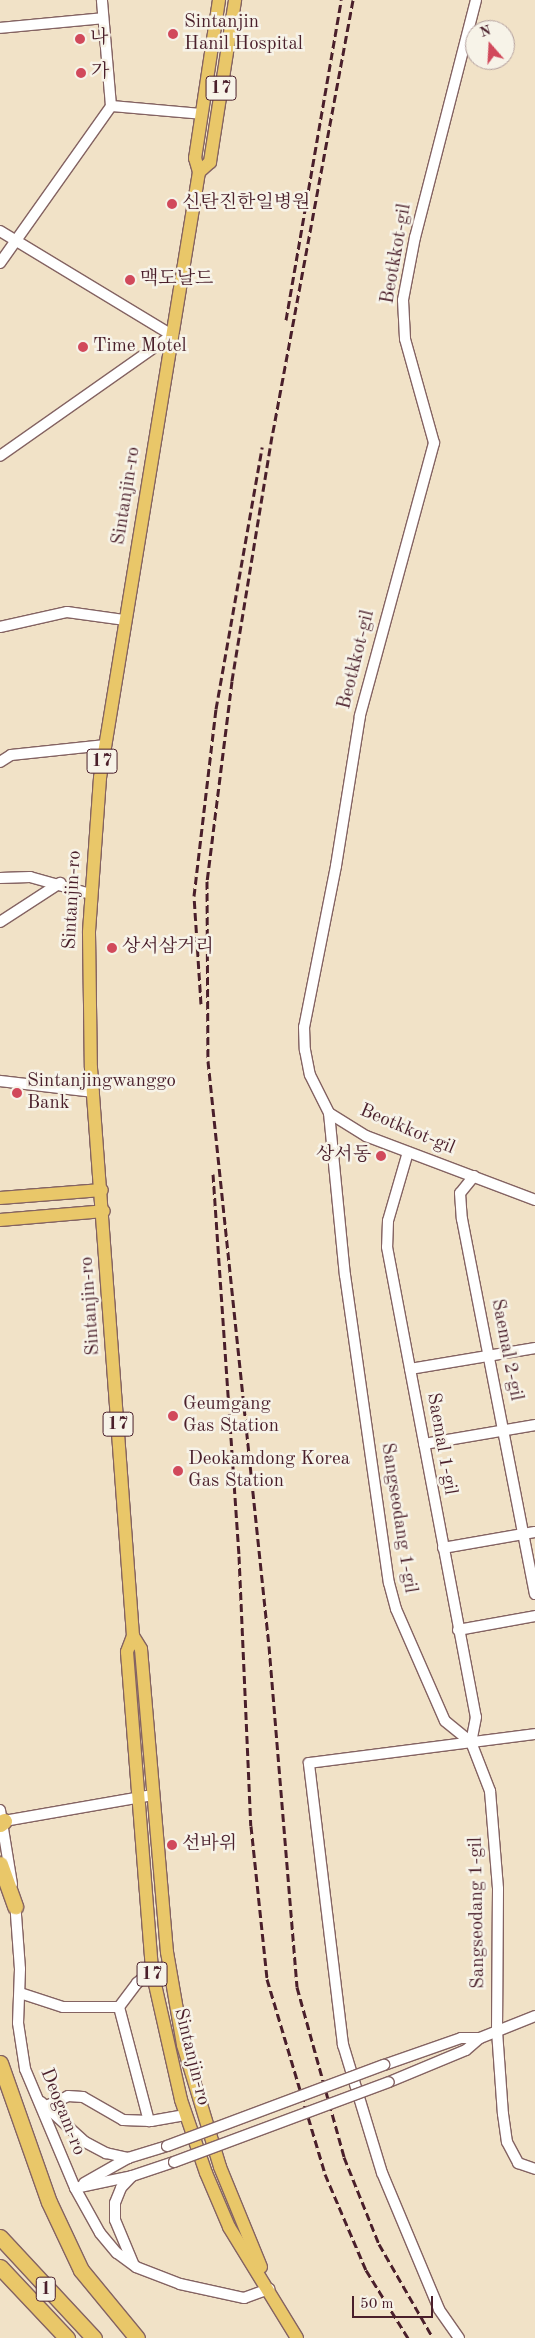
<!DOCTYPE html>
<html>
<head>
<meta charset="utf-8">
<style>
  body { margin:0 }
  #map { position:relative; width:535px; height:2338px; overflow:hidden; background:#f1e2c7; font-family:"Old Standard TT","Noto Serif KR",serif }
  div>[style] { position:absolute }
  .roads { filter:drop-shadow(1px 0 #846362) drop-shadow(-1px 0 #846362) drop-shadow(0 1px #846362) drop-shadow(0 -1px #846362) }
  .minor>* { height:10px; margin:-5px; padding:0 5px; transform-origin:5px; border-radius:5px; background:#fff }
  .major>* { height:12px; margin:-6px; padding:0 6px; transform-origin:6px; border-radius:6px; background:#e9c769 }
  .highway>* { height:15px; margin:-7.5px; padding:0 7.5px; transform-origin:7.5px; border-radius:7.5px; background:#e9c769 }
  .rail>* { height:3px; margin-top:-1.5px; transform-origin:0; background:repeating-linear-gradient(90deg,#4a1f2b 0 8px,transparent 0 12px) }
  .bridges { filter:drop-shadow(1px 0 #846362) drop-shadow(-1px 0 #846362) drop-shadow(0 1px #846362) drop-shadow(0 -1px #846362) }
  .minor-bridge>* { height:10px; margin:-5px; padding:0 5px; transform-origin:5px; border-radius:5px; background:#fff }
  .dots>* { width:14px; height:14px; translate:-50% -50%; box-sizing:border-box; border:2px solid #f7f3e8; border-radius:50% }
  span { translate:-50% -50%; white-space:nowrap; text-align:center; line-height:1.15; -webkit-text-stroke:5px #f7f3e8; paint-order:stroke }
  .shield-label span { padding:1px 4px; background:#f7f3e8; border:1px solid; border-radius:4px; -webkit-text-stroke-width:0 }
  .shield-label { font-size:18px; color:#4a1f2b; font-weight:700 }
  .poi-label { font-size:19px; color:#4a1f2b }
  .left { translate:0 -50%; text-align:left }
  .right { translate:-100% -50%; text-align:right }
  .street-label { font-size:19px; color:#4a1f2b }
  .north { position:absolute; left:465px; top:20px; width:50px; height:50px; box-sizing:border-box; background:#f7f3e8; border:1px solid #b29e9c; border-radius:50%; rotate:341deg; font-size:14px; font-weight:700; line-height:20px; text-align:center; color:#4a1f2b }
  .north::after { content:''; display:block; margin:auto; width:18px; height:22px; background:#d1495b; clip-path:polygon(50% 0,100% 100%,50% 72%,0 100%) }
  .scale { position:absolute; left:352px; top:2296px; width:81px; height:22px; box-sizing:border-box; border:2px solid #4a1f2b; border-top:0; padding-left:6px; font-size:15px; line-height:18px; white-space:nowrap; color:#4a1f2b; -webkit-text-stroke:4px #f7f3e8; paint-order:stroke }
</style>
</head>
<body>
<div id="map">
  <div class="roads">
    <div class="minor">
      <i style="left:476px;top:0;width:245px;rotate:104.4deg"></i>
      <i style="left:415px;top:237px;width:64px;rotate:100.8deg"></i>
      <i style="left:403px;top:300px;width:39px;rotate:87deg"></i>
      <i style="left:405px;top:339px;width:108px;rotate:74.4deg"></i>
      <i style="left:434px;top:443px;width:283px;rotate:105.2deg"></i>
      <i style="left:360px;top:716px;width:152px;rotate:99.1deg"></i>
      <i style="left:336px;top:866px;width:164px;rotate:101.2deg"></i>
      <i style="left:304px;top:1027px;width:23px;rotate:88deg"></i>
      <i style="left:305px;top:1050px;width:25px;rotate:79deg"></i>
      <i style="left:310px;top:1075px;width:42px;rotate:63.4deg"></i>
      <i style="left:329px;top:1113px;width:44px;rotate:31.9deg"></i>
      <i style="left:366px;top:1136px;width:181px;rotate:20.7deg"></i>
      <i style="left:0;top:28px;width:103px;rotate:-5.5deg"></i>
      <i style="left:111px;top:106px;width:91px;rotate:5deg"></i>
      <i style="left:0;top:231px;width:201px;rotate:31.2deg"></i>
      <i style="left:172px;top:335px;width:210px;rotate:144.9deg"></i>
      <i style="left:0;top:263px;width:192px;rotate:-54.7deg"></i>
      <i style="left:111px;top:106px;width:106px;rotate:-94.9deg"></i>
      <i style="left:0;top:627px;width:69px;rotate:-12.6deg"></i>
      <i style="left:67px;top:612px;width:59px;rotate:7.9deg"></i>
      <i style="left:0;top:762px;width:13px;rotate:-32deg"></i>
      <i style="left:11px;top:755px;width:95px;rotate:-6.1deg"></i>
      <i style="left:0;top:878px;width:30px;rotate:-2deg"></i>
      <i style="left:30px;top:877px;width:63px;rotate:15.6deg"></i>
      <i style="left:0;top:922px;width:72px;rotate:-33deg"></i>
      <i style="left:0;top:1081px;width:94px;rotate:6.7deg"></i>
      <i style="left:329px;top:1113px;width:163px;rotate:84.4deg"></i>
      <i style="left:345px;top:1275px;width:311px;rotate:81.9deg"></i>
      <i style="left:389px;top:1583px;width:27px;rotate:75deg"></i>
      <i style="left:396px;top:1609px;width:122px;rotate:66.4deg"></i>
      <i style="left:445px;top:1721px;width:33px;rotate:39deg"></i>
      <i style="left:471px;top:1742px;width:53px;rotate:68.8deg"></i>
      <i style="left:490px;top:1791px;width:98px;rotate:85.3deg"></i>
      <i style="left:498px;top:1889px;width:142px;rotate:90.4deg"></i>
      <i style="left:497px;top:2031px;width:83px;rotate:85.9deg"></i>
      <i style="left:503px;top:2114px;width:28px;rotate:82deg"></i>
      <i style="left:507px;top:2142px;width:24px;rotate:62deg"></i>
      <i style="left:518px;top:2163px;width:18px;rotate:19deg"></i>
      <i style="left:408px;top:1152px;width:72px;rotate:106.2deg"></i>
      <i style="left:388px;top:1221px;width:26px;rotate:92deg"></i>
      <i style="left:387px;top:1247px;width:478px;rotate:79.3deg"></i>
      <i style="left:476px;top:1717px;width:25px;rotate:101deg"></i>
      <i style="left:474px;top:1176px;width:22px;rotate:129deg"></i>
      <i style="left:460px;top:1193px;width:26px;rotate:86deg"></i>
      <i style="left:462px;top:1219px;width:382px;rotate:79deg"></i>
      <i style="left:410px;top:1369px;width:127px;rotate:-9.5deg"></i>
      <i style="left:424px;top:1444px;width:113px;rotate:-9.7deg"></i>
      <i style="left:443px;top:1548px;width:93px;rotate:-9.9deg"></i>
      <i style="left:458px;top:1630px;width:78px;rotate:-10.3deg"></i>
      <i style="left:0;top:1810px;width:75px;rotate:80.8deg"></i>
      <i style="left:4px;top:1821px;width:151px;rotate:-9.9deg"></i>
      <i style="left:15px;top:1901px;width:68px;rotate:85.8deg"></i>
      <i style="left:20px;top:1969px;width:54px;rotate:92.1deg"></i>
      <i style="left:18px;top:2023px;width:47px;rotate:81.3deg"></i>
      <i style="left:25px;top:2069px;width:129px;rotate:67.2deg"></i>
      <i style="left:75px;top:2188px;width:51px;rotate:60.9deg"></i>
      <i style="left:100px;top:2233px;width:26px;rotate:50deg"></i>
      <i style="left:117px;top:2253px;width:24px;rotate:36deg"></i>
      <i style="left:136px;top:2267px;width:47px;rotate:21.1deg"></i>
      <i style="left:180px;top:2284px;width:66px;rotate:12.3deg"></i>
      <i style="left:244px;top:2298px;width:27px;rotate:-20deg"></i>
      <i style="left:20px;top:1993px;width:45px;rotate:18deg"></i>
      <i style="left:63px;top:2007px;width:56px"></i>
      <i style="left:119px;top:2007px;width:30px;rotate:-53deg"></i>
      <i style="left:137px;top:1983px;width:19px;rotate:-39deg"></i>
      <i style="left:119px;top:2007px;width:118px;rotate:75.3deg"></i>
      <i style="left:384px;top:2065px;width:82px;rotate:-19.3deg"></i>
      <i style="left:461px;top:2038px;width:19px"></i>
      <i style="left:480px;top:2038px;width:59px;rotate:-21.8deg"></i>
      <i style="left:389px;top:2082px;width:83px;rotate:-22.6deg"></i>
      <i style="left:466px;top:2050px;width:18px;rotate:-41deg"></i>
      <i style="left:41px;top:2102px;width:59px;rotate:42.3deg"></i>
      <i style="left:85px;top:2142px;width:24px;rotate:28deg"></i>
      <i style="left:106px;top:2153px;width:23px;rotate:13deg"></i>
      <i style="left:46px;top:2106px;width:24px;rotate:-24deg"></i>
      <i style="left:68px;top:2096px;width:15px;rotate:4deg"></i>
      <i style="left:83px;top:2097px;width:46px;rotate:29.9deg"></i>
      <i style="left:123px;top:2120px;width:28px;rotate:2deg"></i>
      <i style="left:151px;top:2121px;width:36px;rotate:-10deg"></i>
      <i style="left:132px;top:2176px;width:16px;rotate:133deg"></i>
      <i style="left:121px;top:2188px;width:16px;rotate:112deg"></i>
      <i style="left:115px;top:2203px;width:17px;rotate:90deg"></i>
      <i style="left:115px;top:2220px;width:47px;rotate:67.3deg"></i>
      <i style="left:84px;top:2183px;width:51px;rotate:-29.6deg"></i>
      <i style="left:128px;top:2158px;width:41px;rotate:-17.1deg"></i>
      <i style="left:75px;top:2188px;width:58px;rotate:-11.9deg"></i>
      <i style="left:132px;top:2176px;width:44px;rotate:-18.4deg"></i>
      <i style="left:459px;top:2338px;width:35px;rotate:-125deg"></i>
      <i style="left:439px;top:2309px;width:147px;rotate:-112.7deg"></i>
      <i style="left:382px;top:2173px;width:134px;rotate:-106.9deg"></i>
      <i style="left:343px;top:2045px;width:284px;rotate:-96.9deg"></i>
      <i style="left:309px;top:1763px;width:228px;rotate:-7.3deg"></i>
    </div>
    <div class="major">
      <i style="left:219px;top:0;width:160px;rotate:98.6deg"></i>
      <i style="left:195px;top:158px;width:15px;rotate:74deg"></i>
      <i style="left:199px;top:172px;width:614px;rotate:99.28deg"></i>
      <i style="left:100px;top:778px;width:155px;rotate:94.1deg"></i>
      <i style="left:89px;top:933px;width:135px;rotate:89.2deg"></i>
      <i style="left:91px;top:1068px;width:570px;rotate:85.77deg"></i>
      <i style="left:133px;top:1636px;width:17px;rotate:111deg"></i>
      <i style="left:127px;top:1652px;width:320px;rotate:85.5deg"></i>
      <i style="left:152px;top:1971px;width:132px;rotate:77.3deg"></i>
      <i style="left:181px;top:2100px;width:77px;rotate:71.1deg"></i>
      <i style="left:206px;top:2173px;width:59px;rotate:66.9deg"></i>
      <i style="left:229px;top:2227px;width:130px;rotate:58.5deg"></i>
      <i style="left:199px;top:172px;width:15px;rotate:-42deg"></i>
      <i style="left:210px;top:162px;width:164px;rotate:-81.2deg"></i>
      <i style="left:0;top:1198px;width:102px;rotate:-4.5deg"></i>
      <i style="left:0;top:1220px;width:104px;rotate:-4.9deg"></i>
      <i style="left:133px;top:1636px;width:15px;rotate:58deg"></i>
      <i style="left:141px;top:1649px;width:304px;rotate:85.1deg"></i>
      <i style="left:167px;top:1952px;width:94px;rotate:80.2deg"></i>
      <i style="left:183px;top:2045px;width:127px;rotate:73.1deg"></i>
      <i style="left:220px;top:2167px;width:108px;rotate:67.7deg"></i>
    </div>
    <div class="highway">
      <i style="left:0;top:1824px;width:5px;rotate:-37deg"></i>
      <i style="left:0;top:1864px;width:45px;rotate:70.3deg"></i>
      <i style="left:0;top:2063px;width:147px;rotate:70.6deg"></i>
      <i style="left:49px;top:2202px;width:75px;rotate:64.8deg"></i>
      <i style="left:81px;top:2270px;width:88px;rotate:50.5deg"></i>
      <i style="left:0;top:2237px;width:138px;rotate:47.1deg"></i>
      <i style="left:0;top:2267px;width:98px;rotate:46.7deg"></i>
    </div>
  </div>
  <div class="rail">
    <i style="left:353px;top:0;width:443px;rotate:100.5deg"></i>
    <i style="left:272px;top:436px;width:248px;rotate:99.3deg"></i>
    <i style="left:232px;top:681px;width:202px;rotate:97.1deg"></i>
    <i style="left:207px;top:881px;width:180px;rotate:89.7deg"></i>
    <i style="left:208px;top:1061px;width:588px;rotate:84.05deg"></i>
    <i style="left:269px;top:1646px;width:342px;rotate:85.3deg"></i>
    <i style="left:297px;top:1987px;width:176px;rotate:74.5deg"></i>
    <i style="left:344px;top:2157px;width:94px;rotate:68.1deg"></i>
    <i style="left:379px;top:2244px;width:108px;rotate:60.1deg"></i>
    <i style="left:286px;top:320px;width:325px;rotate:-80.2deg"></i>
    <i style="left:201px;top:1004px;width:108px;rotate:-93.7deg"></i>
    <i style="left:194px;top:896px;width:188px;rotate:-83.3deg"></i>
    <i style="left:216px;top:709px;width:266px;rotate:-80deg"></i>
    <i style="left:213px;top:1174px;width:383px;rotate:86.1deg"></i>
    <i style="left:239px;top:1556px;width:270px;rotate:87.5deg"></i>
    <i style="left:251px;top:1826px;width:154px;rotate:84deg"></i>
    <i style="left:267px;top:1979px;width:203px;rotate:73.4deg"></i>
    <i style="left:325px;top:2174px;width:104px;rotate:66.9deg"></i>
    <i style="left:366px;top:2270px;width:80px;rotate:58.3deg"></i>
  </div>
  <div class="bridges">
    <div class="minor-bridge">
      <i style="left:167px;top:2146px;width:232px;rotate:-20.5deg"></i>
      <i style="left:174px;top:2162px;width:229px;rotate:-20.4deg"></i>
    </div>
  </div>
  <div class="dots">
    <i style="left:173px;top:34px;background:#d1495b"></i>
    <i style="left:80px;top:39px;background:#d1495b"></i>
    <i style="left:81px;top:73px;background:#d1495b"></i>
    <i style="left:172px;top:204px;background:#d1495b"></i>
    <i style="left:130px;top:280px;background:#d1495b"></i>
    <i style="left:83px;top:347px;background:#d1495b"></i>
    <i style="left:112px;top:948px;background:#d1495b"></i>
    <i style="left:17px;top:1093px;background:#d1495b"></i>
    <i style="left:381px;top:1156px;background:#d1495b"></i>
    <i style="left:173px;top:1416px;background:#d1495b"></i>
    <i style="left:178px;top:1471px;background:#d1495b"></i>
    <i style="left:172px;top:1845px;background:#d1495b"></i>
  </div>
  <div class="shield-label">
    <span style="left:221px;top:88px">17</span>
    <span style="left:102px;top:761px">17</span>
    <span style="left:118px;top:1424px">17</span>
    <span style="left:152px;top:1974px">17</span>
    <span style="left:46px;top:2289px">1</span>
  </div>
  <div class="poi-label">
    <span class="left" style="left:184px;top:34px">Sintanjin<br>Hanil Hospital</span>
    <span class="left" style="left:90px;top:39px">나</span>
    <span class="left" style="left:91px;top:73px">가</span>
    <span class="left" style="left:182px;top:204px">신탄진한일병원</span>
    <span class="left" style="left:140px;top:280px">맥도날드</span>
    <span class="left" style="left:93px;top:347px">Time Motel</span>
    <span class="left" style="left:122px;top:948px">상서삼거리</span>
    <span class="left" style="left:27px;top:1093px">Sintanjingwanggo<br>Bank</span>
    <span class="right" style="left:371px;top:1156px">상서동</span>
    <span class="left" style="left:183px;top:1416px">Geumgang<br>Gas Station</span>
    <span class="left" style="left:188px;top:1471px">Deokamdong Korea<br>Gas Station</span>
    <span class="left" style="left:182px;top:1845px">선바위</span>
  </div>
  <div class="street-label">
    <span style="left:397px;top:254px;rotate:-80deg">Beotkkot-gil</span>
    <span style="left:127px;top:496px;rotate:-81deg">Sintanjin-ro</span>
    <span style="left:357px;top:660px;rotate:-76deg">Beotkkot-gil</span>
    <span style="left:73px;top:900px;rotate:-87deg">Sintanjin-ro</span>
    <span style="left:407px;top:1130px;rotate:23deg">Beotkkot-gil</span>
    <span style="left:91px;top:1306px;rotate:-94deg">Sintanjin-ro</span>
    <span style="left:506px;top:1350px;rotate:79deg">Saemal 2-gil</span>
    <span style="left:441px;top:1444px;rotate:80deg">Saemal 1-gil</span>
    <span style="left:398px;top:1518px;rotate:81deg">Sangseodang 1-gil</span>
    <span style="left:478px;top:1913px;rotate:-91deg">Sangseodang 1-gil</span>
    <span style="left:191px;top:2057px;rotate:76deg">Sintanjin-ro</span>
    <span style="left:62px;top:2112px;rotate:68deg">Deogam-ro</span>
  </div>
  <div class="north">N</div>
  <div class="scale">50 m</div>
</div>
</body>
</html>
